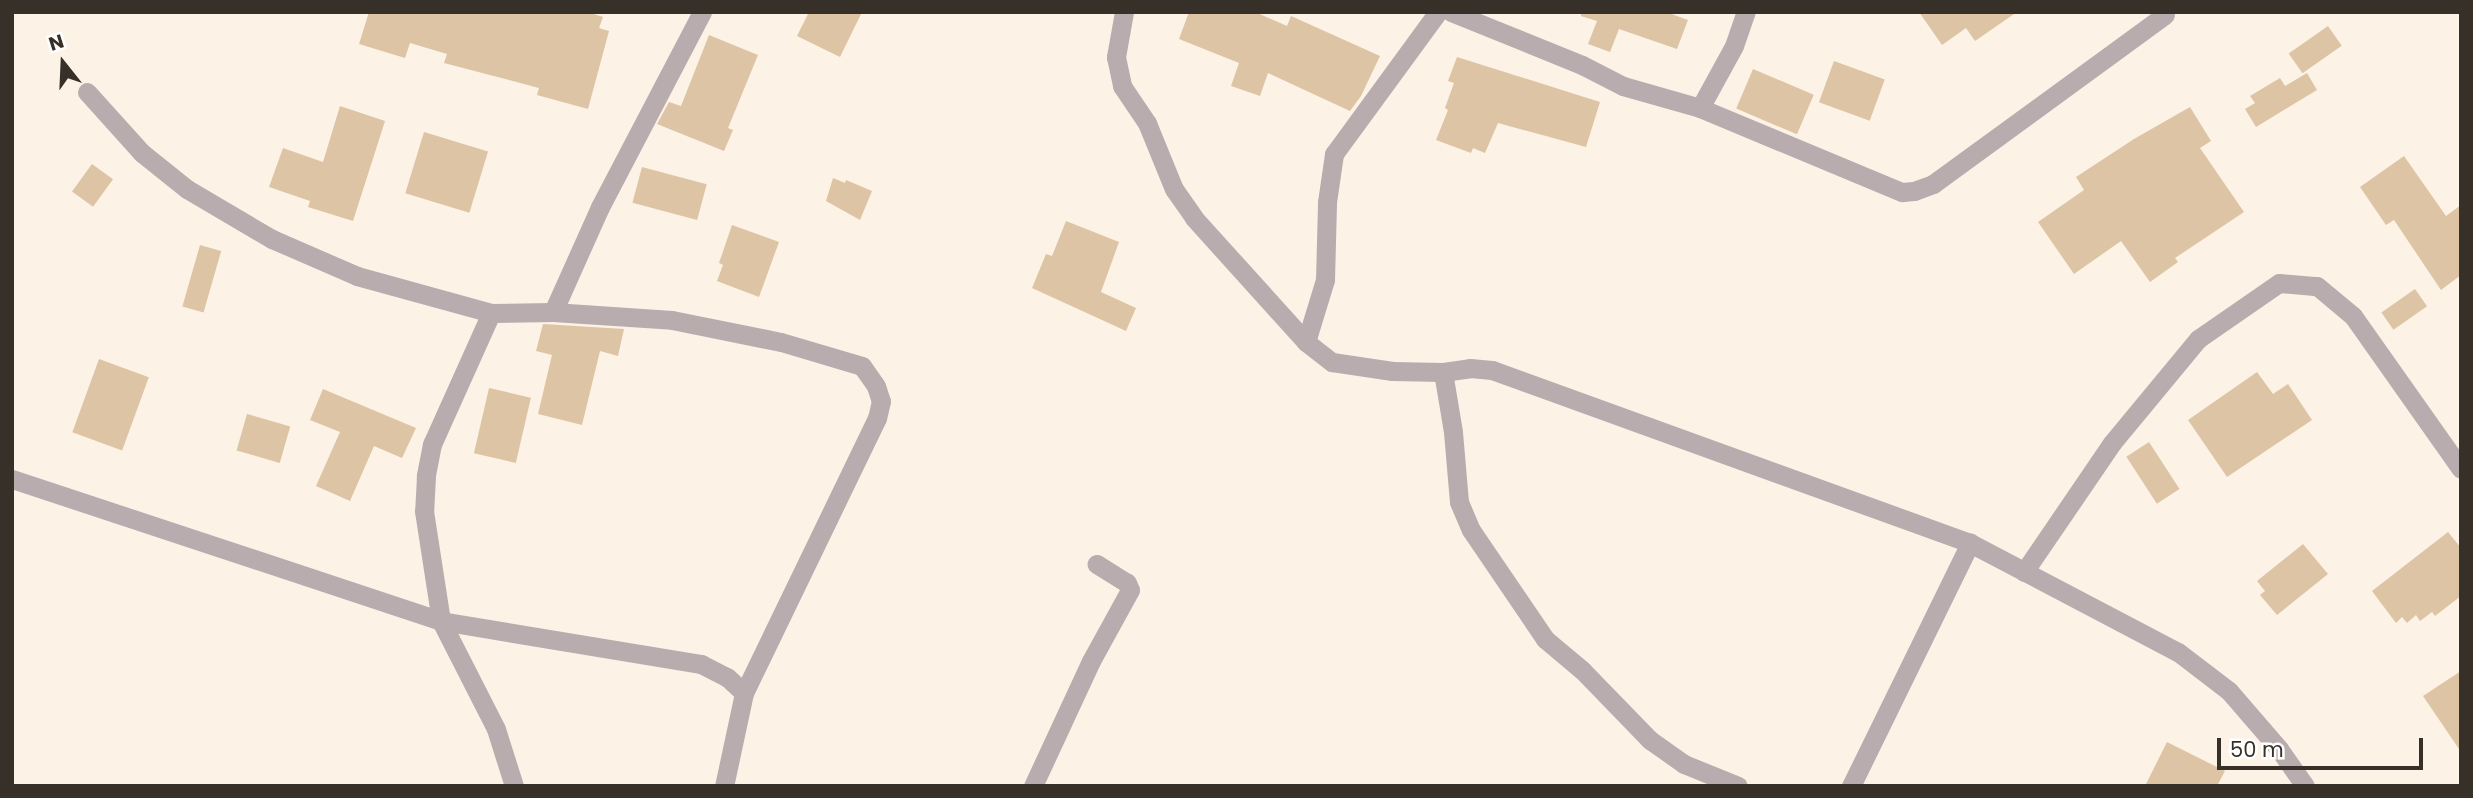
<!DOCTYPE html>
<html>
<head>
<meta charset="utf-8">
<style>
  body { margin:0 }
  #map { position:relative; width:2473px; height:798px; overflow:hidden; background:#fdf2e6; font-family:Poppins,sans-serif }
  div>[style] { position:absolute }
  .building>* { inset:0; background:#ddc4a5; transform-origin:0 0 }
  .minor>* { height:19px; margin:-9.5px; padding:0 9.5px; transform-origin:9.5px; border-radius:9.5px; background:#b8acaf }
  span { translate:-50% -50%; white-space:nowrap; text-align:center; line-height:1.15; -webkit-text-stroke:7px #fff; paint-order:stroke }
  .frame { position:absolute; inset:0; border:14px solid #363028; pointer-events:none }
  .north { position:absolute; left:28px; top:28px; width:70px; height:70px; -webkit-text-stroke:5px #fff; paint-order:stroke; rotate:342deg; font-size:19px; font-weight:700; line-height:28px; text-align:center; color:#363028 }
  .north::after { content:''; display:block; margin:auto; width:24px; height:32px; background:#363028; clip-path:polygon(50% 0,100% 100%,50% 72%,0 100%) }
  .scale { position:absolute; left:2217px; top:738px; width:206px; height:32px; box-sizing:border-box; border:4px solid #363028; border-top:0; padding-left:9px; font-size:21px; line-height:24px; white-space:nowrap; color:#363028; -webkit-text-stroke:5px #fff; paint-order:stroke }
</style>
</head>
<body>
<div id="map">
  <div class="building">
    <i style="clip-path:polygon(369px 12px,587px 12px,603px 17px,599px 28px,609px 31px,588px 109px,537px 95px,539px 88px,444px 63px,447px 54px,410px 43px,405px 58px,359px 44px)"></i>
    <i style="clip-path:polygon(809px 12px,862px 12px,840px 57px,797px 36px)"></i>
    <i style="clip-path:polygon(1189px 12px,1255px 12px,1287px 26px,1291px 16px,1380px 56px,1361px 96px,1350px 111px,1268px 73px,1260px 96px,1231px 86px,1239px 63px,1179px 39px)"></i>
    <i style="clip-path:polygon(1581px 12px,1666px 12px,1688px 20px,1677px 49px,1619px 29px,1610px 52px,1588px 44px,1597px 21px,1581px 16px)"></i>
    <i style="clip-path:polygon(1919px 12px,2017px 12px,1975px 41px,1966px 28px,1942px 45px)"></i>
    <i style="left:2328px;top:26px;width:24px;height:48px;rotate:55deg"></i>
    <i style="clip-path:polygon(709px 35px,758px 55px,728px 128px,733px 130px,724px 151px,657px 124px,669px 102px,681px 106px)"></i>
    <i style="clip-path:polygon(1457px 57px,1600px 102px,1586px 147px,1498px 123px,1485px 153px,1473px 148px,1471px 153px,1436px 140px,1448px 110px,1445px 108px,1454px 83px,1448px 81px)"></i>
    <i style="left:1834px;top:61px;width:54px;height:44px;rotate:20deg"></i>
    <i style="left:1753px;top:69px;width:66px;height:43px;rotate:23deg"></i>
    <i style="clip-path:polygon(2307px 73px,2317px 90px,2256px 127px,2245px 109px,2255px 103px,2250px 96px,2280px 78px,2285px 86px)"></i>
    <i style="clip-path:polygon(340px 106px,385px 121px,353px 221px,308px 207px,310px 201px,269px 187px,283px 148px,323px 162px)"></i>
    <i style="clip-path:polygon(2190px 107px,2211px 141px,2200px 148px,2244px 212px,2175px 258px,2178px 262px,2150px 282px,2121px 241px,2074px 274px,2038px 222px,2084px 190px,2076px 177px,2134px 139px)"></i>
    <i style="left:424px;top:132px;width:67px;height:64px;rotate:17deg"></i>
    <i style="clip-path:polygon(2404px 156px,2446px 216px,2461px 205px,2461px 275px,2441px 290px,2394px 220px,2386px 225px,2360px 187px)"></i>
    <i style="left:92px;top:164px;width:26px;height:34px;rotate:36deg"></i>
    <i style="left:642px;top:167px;width:67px;height:37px;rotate:15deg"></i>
    <i style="clip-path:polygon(833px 178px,845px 183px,846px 180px,872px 191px,860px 220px,826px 201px)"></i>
    <i style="clip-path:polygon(1066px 221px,1119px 242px,1101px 292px,1136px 308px,1126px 331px,1032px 288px,1046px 254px,1052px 256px)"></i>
    <i style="clip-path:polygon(732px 225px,779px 242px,759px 297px,717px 281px,723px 265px,719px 263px)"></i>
    <i style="left:200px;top:245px;width:22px;height:64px;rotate:16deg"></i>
    <i style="left:2415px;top:289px;width:21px;height:41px;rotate:55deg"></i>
    <i style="clip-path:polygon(543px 324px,624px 329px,618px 356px,600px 351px,582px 425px,538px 414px,552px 355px,536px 351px)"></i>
    <i style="left:99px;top:359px;width:53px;height:78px;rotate:20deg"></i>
    <i style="clip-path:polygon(2257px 372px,2273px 394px,2288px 384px,2312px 420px,2227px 477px,2188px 420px)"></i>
    <i style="left:489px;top:388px;width:43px;height:67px;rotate:13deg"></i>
    <i style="clip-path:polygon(323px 389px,416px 428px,402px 458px,374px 446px,350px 501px,316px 486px,340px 432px,310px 420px)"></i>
    <i style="left:247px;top:414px;width:45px;height:38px;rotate:16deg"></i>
    <i style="left:2149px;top:442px;width:56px;height:27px;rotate:57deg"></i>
    <i style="clip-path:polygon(2448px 532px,2461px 548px,2461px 596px,2435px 616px,2432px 612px,2420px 621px,2416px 615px,2407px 623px,2402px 617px,2396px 623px,2372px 591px)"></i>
    <i style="clip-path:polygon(2303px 544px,2328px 574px,2277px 615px,2260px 595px,2265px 591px,2257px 581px)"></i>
    <i style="clip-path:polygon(2461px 671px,2461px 752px,2423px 696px)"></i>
    <i style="clip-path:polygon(2167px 742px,2225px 771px,2217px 786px,2145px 786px)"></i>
  </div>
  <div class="minor">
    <i style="left:1124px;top:12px;width:46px;rotate:100.1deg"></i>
    <i style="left:1116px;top:57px;width:30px;rotate:78deg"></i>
    <i style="left:1122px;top:86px;width:45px;rotate:56deg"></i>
    <i style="left:1147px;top:123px;width:71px;rotate:67.8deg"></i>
    <i style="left:1174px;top:189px;width:35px;rotate:55deg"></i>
    <i style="left:1194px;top:218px;width:167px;rotate:47.9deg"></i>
    <i style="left:1306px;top:342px;width:33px;rotate:38deg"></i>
    <i style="left:1332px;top:362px;width:61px;rotate:8.5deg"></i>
    <i style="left:1392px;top:371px;width:51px;rotate:1.1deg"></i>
    <i style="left:1443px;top:372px;width:27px;rotate:-8deg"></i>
    <i style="left:1470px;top:368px;width:22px;rotate:5deg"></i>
    <i style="left:1492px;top:370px;width:508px;rotate:19.9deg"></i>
    <i style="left:1970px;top:543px;width:235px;rotate:27.7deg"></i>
    <i style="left:2178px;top:652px;width:64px;rotate:37.4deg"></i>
    <i style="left:2229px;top:691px;width:77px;rotate:49.2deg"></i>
    <i style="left:2279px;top:749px;width:45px;rotate:54.9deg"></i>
    <i style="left:1451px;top:12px;width:141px;rotate:22deg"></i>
    <i style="left:1582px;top:65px;width:46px;rotate:27.1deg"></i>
    <i style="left:1623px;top:86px;width:80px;rotate:15.9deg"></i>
    <i style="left:1700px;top:108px;width:71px;rotate:-61.3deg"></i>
    <i style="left:1734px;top:46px;width:36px;rotate:-71deg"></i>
    <i style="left:87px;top:92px;width:82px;rotate:48deg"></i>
    <i style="left:142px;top:153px;width:58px;rotate:38.7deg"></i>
    <i style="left:187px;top:189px;width:99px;rotate:30.5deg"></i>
    <i style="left:272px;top:239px;width:93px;rotate:23.5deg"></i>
    <i style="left:357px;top:276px;width:139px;rotate:15.4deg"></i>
    <i style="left:491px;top:313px;width:62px;rotate:-0.9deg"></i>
    <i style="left:553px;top:312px;width:119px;rotate:3.8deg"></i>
    <i style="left:672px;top:320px;width:111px;rotate:11.4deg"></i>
    <i style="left:781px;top:342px;width:84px;rotate:16.5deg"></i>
    <i style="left:862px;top:366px;width:24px;rotate:55deg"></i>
    <i style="left:876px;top:386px;width:16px;rotate:72deg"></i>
    <i style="left:881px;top:401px;width:17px;rotate:103deg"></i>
    <i style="left:877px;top:418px;width:305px;rotate:115.8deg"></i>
    <i style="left:744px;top:693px;width:95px;rotate:102.1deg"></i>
    <i style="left:1700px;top:108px;width:219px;rotate:22.6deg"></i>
    <i style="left:1902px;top:192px;width:12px;rotate:-5deg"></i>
    <i style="left:1914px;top:191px;width:20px;rotate:-20deg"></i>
    <i style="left:1933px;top:184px;width:287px;rotate:-36.1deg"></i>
    <i style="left:553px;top:312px;width:115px;rotate:-65.9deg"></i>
    <i style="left:600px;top:207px;width:220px;rotate:-62.4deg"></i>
    <i style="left:491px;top:313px;width:144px;rotate:114.2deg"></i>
    <i style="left:432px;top:444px;width:33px;rotate:101deg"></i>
    <i style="left:426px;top:476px;width:35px;rotate:93deg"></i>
    <i style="left:424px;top:511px;width:111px;rotate:81.2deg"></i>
    <i style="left:441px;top:621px;width:121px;rotate:63deg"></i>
    <i style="left:496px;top:729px;width:60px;rotate:72.5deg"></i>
    <i style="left:1306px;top:342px;width:65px;rotate:-73deg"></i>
    <i style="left:1325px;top:280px;width:78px;rotate:-88.5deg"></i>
    <i style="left:1327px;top:202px;width:49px;rotate:-81.7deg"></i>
    <i style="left:1334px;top:154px;width:176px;rotate:-53.8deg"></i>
    <i style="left:1443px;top:372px;width:61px;rotate:80.5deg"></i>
    <i style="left:1453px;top:432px;width:70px;rotate:85.1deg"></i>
    <i style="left:1459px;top:502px;width:30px;rotate:67deg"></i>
    <i style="left:1471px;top:530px;width:132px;rotate:55.8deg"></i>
    <i style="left:1545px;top:639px;width:48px;rotate:40deg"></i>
    <i style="left:1582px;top:670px;width:98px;rotate:45.8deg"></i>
    <i style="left:1650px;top:740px;width:42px;rotate:35.2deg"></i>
    <i style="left:1684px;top:764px;width:58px;rotate:22.2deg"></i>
    <i style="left:12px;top:479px;width:452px;rotate:18.3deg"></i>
    <i style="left:441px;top:621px;width:264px;rotate:9.4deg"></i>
    <i style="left:701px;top:664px;width:29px;rotate:27deg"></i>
    <i style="left:727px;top:677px;width:23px;rotate:43deg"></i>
    <i style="left:2024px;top:572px;width:156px;rotate:-55.7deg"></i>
    <i style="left:2112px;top:443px;width:135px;rotate:-50.4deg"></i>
    <i style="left:2198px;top:339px;width:98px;rotate:-34.7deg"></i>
    <i style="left:2279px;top:283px;width:38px;rotate:5deg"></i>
    <i style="left:2317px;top:286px;width:47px;rotate:39.8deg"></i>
    <i style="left:2353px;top:316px;width:187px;rotate:54.8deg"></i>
    <i style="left:1033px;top:786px;width:138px;rotate:-65.1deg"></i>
    <i style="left:1091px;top:661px;width:81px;rotate:-61.2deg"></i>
    <i style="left:1130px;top:590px;width:8px;rotate:-113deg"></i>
    <i style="left:1127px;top:583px;width:36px;rotate:-148deg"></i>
    <i style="left:1851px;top:786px;width:271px;rotate:-63.9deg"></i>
  </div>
  <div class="frame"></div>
  <div class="north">N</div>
  <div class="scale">50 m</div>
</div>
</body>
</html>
